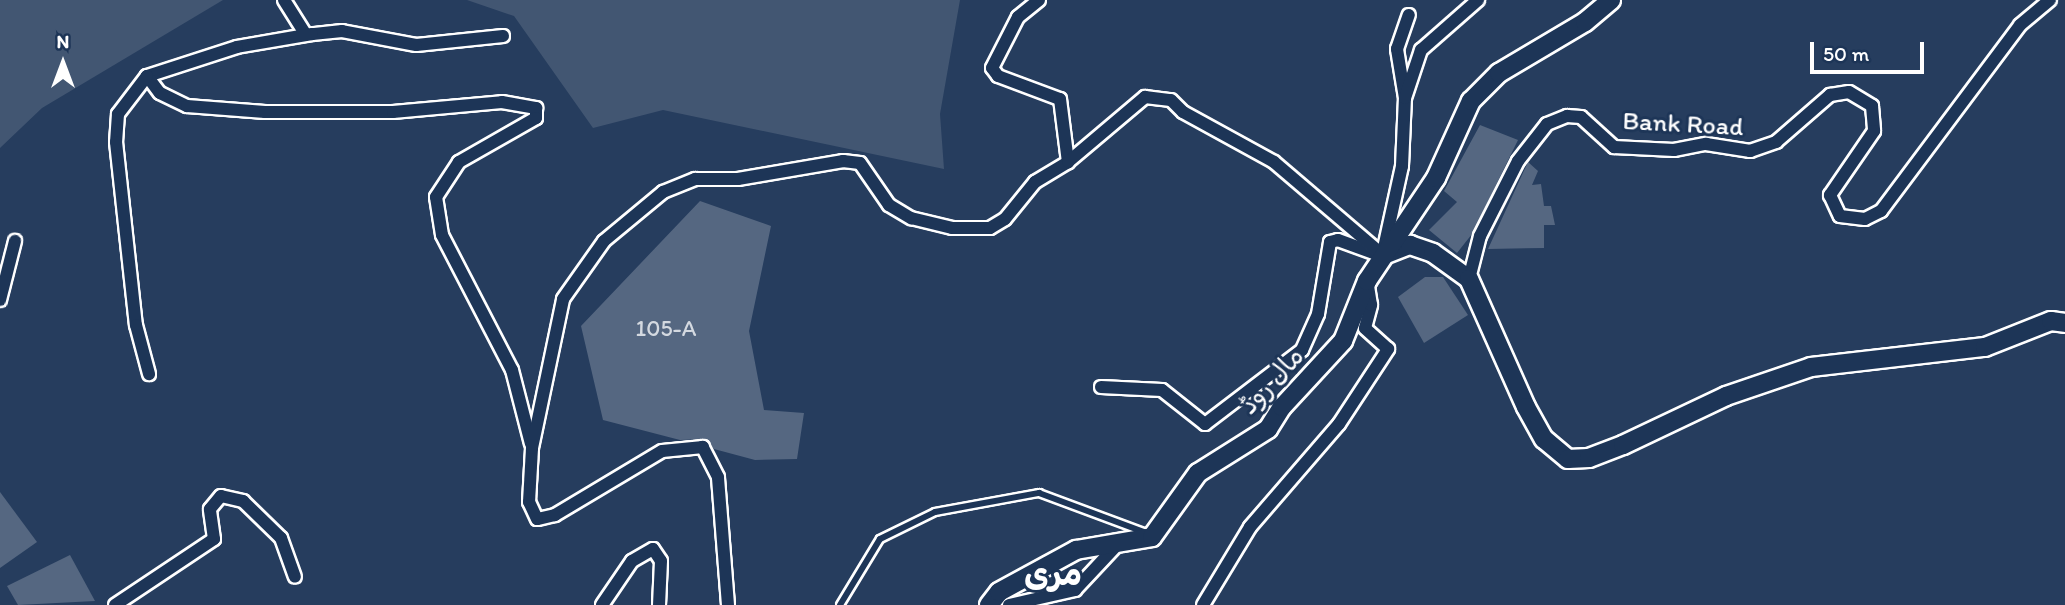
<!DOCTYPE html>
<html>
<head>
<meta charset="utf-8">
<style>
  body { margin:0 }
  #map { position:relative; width:2065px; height:605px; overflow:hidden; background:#263d5e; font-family:Itim,"Playpen Sans Arabic",sans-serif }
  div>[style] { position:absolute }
  .green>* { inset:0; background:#425672 }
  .building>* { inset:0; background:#556781 }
  .roads { filter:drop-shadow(2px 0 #fff) drop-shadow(-2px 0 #fff) drop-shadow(0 2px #fff) drop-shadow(0 -2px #fff) }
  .lane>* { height:6px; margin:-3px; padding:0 3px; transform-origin:3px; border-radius:3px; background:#1d3557 }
  .street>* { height:12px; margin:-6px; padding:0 6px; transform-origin:6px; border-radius:6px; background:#1d3557 }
  .secondary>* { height:18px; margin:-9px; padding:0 9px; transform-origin:9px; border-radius:9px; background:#1d3557 }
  span { translate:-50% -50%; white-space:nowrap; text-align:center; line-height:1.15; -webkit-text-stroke:6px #1d3557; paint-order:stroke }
  .number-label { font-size:23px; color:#d4d9e0 }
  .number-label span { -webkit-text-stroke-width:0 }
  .street-label { font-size:26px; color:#fff }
  .district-label { font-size:33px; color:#fff; font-weight:700 }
  .north { position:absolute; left:28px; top:28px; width:70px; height:70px; -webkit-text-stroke:5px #1d3557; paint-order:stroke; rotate:0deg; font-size:19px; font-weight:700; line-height:28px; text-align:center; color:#fff }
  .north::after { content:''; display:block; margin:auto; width:24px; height:32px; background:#fff; clip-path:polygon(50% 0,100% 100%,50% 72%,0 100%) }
  .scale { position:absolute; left:1810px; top:42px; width:114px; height:32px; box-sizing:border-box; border:4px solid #fff; border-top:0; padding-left:9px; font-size:21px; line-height:24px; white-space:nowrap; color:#fff; -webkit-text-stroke:5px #1d3557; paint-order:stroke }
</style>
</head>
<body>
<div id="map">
  <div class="green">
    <i style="clip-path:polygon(0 0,223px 0,42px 108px,0 148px)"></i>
    <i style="clip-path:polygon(467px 0,960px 0,940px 114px,944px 169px,663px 110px,593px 128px,514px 16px)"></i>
  </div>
  <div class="building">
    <i style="clip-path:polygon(1480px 125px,1518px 140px,1472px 234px,1457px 253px,1429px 230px,1457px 202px,1444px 191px)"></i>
    <i style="clip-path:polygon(1528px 162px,1538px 171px,1532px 185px,1541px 184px,1544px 206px,1551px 206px,1555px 225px,1544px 225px,1544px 248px,1488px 249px)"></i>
    <i style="clip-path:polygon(700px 201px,771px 226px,749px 331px,764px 410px,804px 413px,797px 459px,755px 460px,714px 449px,706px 439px,680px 440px,603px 420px,581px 326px)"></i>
    <i style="clip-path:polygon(1425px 277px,1443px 277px,1468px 315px,1424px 343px,1398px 297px)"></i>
    <i style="clip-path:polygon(0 492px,37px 542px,0 568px)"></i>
    <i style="clip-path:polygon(70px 555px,95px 601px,18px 605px,7px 586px)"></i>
  </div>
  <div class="roads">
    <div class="lane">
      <i style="left:840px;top:605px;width:77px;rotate:-58.8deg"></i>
      <i style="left:880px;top:539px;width:61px;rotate:-26.1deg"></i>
      <i style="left:935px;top:512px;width:106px;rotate:-10.4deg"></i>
      <i style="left:1039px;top:493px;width:117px;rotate:20.4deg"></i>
    </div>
    <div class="street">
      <i style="left:284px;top:0;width:41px;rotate:57.8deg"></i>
      <i style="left:1039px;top:0;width:27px;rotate:141deg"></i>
      <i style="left:1018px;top:17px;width:57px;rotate:117deg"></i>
      <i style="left:992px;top:68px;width:10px;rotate:53deg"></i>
      <i style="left:998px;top:76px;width:66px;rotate:20.4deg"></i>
      <i style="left:1060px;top:99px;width:64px;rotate:82.8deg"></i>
      <i style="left:503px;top:36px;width:87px;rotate:174.1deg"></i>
      <i style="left:416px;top:45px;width:75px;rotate:-169.3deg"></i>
      <i style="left:342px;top:31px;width:30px;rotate:174deg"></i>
      <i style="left:312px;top:34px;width:76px;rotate:170.2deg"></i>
      <i style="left:237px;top:47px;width:95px;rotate:162.1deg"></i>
      <i style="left:147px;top:76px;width:21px;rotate:53deg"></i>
      <i style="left:160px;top:93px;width:30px;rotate:26deg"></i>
      <i style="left:187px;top:106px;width:78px;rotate:4.4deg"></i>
      <i style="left:265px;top:112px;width:128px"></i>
      <i style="left:393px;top:112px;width:109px;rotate:-5.2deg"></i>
      <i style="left:502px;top:102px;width:35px;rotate:10deg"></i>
      <i style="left:536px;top:108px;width:10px;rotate:90deg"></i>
      <i style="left:536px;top:118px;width:89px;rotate:150.3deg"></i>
      <i style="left:459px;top:162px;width:42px;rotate:123.3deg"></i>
      <i style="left:436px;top:197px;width:38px;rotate:81deg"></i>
      <i style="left:442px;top:235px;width:152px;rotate:62.6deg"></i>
      <i style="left:512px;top:370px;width:76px;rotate:75.6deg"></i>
      <i style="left:147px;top:76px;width:48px;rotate:127.3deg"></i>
      <i style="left:118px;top:114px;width:28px;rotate:94deg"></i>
      <i style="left:116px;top:142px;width:184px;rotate:83.8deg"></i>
      <i style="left:136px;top:325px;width:51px;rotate:75.1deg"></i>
      <i style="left:1405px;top:98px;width:50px;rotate:-99.3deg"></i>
      <i style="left:1397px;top:49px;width:36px;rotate:-71deg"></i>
      <i style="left:1384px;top:248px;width:84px;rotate:-77.6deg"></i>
      <i style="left:1402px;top:166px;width:68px;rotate:-87.5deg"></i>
      <i style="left:1405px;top:98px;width:51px;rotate:-71.6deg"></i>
      <i style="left:1421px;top:50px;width:76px;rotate:-41.3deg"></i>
      <i style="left:1469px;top:279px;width:44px;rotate:-75.7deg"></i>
      <i style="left:1480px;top:236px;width:84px;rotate:-63.1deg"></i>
      <i style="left:1518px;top:161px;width:47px;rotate:-51.9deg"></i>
      <i style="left:1547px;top:124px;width:22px;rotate:-22deg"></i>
      <i style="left:1567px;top:116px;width:14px;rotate:4deg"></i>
      <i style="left:1581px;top:117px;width:45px;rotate:42.3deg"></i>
      <i style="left:1614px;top:147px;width:60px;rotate:2.9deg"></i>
      <i style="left:1674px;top:150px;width:33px;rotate:-11deg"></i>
      <i style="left:1706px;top:144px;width:45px;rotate:9deg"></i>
      <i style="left:1750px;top:151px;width:28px;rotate:-19deg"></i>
      <i style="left:1776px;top:142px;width:72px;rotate:-41deg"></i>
      <i style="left:1830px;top:95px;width:19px;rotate:-9deg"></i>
      <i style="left:1849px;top:92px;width:27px;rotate:31deg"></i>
      <i style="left:1872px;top:106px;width:25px;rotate:85deg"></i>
      <i style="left:1874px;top:131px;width:78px;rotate:124.5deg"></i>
      <i style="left:1830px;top:195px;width:23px;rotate:65deg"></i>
      <i style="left:1840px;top:216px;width:25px;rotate:7deg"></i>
      <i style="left:1865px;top:219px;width:18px;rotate:-27deg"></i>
      <i style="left:1881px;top:211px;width:232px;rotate:-53.2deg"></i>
      <i style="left:2020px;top:25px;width:39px;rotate:-40deg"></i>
      <i style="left:0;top:300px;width:61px;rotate:-75.7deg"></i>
      <i style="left:1101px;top:387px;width:61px;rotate:2.8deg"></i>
      <i style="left:1162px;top:390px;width:55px;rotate:38.3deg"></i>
      <i style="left:1205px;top:424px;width:122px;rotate:-37.3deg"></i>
      <i style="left:1302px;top:350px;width:39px;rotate:-66deg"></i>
      <i style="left:1318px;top:314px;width:73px;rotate:-80.5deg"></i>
      <i style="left:1330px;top:242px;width:8px;rotate:-14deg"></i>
      <i style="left:1338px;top:240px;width:44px;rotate:20.1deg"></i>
      <i style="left:115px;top:605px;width:119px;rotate:-33.7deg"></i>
      <i style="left:214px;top:539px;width:30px;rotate:-98deg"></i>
      <i style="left:210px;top:509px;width:17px;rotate:-50deg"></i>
      <i style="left:221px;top:496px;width:23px;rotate:13deg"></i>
      <i style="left:243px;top:501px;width:53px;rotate:44.2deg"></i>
      <i style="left:281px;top:538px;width:41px;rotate:70.3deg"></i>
      <i style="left:602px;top:605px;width:53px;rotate:-55.7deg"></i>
      <i style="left:632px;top:561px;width:24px;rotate:-30deg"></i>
      <i style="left:653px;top:549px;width:14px;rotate:56deg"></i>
      <i style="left:661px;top:561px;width:44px;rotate:92.6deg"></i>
      <i style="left:728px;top:605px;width:128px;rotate:-94.5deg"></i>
      <i style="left:718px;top:477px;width:34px;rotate:-117deg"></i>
      <i style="left:703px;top:447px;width:41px;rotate:174.4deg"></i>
      <i style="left:662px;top:451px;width:125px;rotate:149.1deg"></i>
      <i style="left:555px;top:515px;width:18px;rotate:167deg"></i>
      <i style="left:537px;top:519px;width:19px;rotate:-115deg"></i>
      <i style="left:529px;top:502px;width:54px;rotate:-86.8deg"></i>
      <i style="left:532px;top:448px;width:152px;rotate:-78.2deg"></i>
      <i style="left:563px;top:299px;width:71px;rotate:-54.7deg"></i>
      <i style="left:604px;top:241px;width:77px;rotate:-39.7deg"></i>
      <i style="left:663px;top:192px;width:35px;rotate:-22deg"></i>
      <i style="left:695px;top:179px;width:43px"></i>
      <i style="left:738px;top:179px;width:107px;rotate:-9.7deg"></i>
      <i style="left:843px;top:161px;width:17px;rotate:7deg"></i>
      <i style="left:860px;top:163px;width:51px;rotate:55.4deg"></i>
      <i style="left:889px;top:205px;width:26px;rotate:31deg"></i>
      <i style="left:911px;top:218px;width:42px;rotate:13.7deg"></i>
      <i style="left:952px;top:228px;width:38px"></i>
      <i style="left:990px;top:228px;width:17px;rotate:-31deg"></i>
      <i style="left:1005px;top:219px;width:48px;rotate:-51deg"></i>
      <i style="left:1035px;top:182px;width:39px;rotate:-31deg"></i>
      <i style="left:1068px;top:162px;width:101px;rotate:-40.2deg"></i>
      <i style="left:1145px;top:97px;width:26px;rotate:7deg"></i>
      <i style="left:1171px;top:100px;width:17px;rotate:45deg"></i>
      <i style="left:1183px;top:112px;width:104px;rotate:28.8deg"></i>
      <i style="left:1274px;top:162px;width:143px;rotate:40.5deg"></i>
      <i style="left:1009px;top:605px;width:68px;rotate:-12.8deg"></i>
      <i style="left:1075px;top:590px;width:60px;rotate:-47deg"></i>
      <i style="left:1203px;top:605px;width:91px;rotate:-58.9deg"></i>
      <i style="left:1250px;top:527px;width:136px;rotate:-49.2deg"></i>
      <i style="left:1339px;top:424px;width:90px;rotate:-56.8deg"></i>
      <i style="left:1388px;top:349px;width:31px;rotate:-138deg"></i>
      <i style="left:1365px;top:328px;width:24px;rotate:-75deg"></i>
      <i style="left:1371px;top:305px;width:24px;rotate:-99deg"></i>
    </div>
    <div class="secondary">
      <i style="left:1386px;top:254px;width:26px;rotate:-21deg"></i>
      <i style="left:1410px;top:245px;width:24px;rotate:19deg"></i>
      <i style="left:1433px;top:253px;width:44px;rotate:35.8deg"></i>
      <i style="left:1469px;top:279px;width:140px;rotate:66deg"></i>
      <i style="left:1526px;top:407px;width:37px;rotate:61deg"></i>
      <i style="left:1544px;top:439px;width:31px;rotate:40deg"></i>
      <i style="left:1568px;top:459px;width:21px;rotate:-3deg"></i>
      <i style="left:1589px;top:458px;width:36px;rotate:-21deg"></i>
      <i style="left:1623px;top:445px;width:114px;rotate:-25.4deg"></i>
      <i style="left:1726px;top:396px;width:90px;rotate:-18.8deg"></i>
      <i style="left:1811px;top:367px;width:175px;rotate:-6.6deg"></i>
      <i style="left:1985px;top:347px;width:71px;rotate:-21.5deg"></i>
      <i style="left:2051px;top:321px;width:14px;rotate:8deg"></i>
      <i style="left:989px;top:605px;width:16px;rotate:-52deg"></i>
      <i style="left:999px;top:592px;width:88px;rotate:-28.6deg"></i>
      <i style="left:1076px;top:550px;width:77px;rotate:-9.7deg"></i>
      <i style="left:1152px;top:537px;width:79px;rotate:-54.3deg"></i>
      <i style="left:1198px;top:473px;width:83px;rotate:-32.2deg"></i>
      <i style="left:1268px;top:429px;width:26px;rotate:-58deg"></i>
      <i style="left:1282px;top:407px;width:90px;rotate:-47.3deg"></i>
      <i style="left:1343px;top:341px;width:65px;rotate:-68.2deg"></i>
      <i style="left:1367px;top:281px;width:124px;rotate:-56.2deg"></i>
      <i style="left:1436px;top:178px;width:85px;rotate:-65.6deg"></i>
      <i style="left:1471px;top:101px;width:40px;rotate:-45deg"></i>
      <i style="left:1499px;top:73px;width:100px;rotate:-30.7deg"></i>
      <i style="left:1585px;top:22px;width:34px;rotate:-40deg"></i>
    </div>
  </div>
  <div class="number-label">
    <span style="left:666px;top:328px">105-A</span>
  </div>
  <div class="street-label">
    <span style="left:1683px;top:124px;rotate:3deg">Bank Road</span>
    <span style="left:1272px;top:381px;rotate:-47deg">مال روڈ</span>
  </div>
  <div class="district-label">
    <span style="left:1053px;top:574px">مری</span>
  </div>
  <div class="north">N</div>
  <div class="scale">50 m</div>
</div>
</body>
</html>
